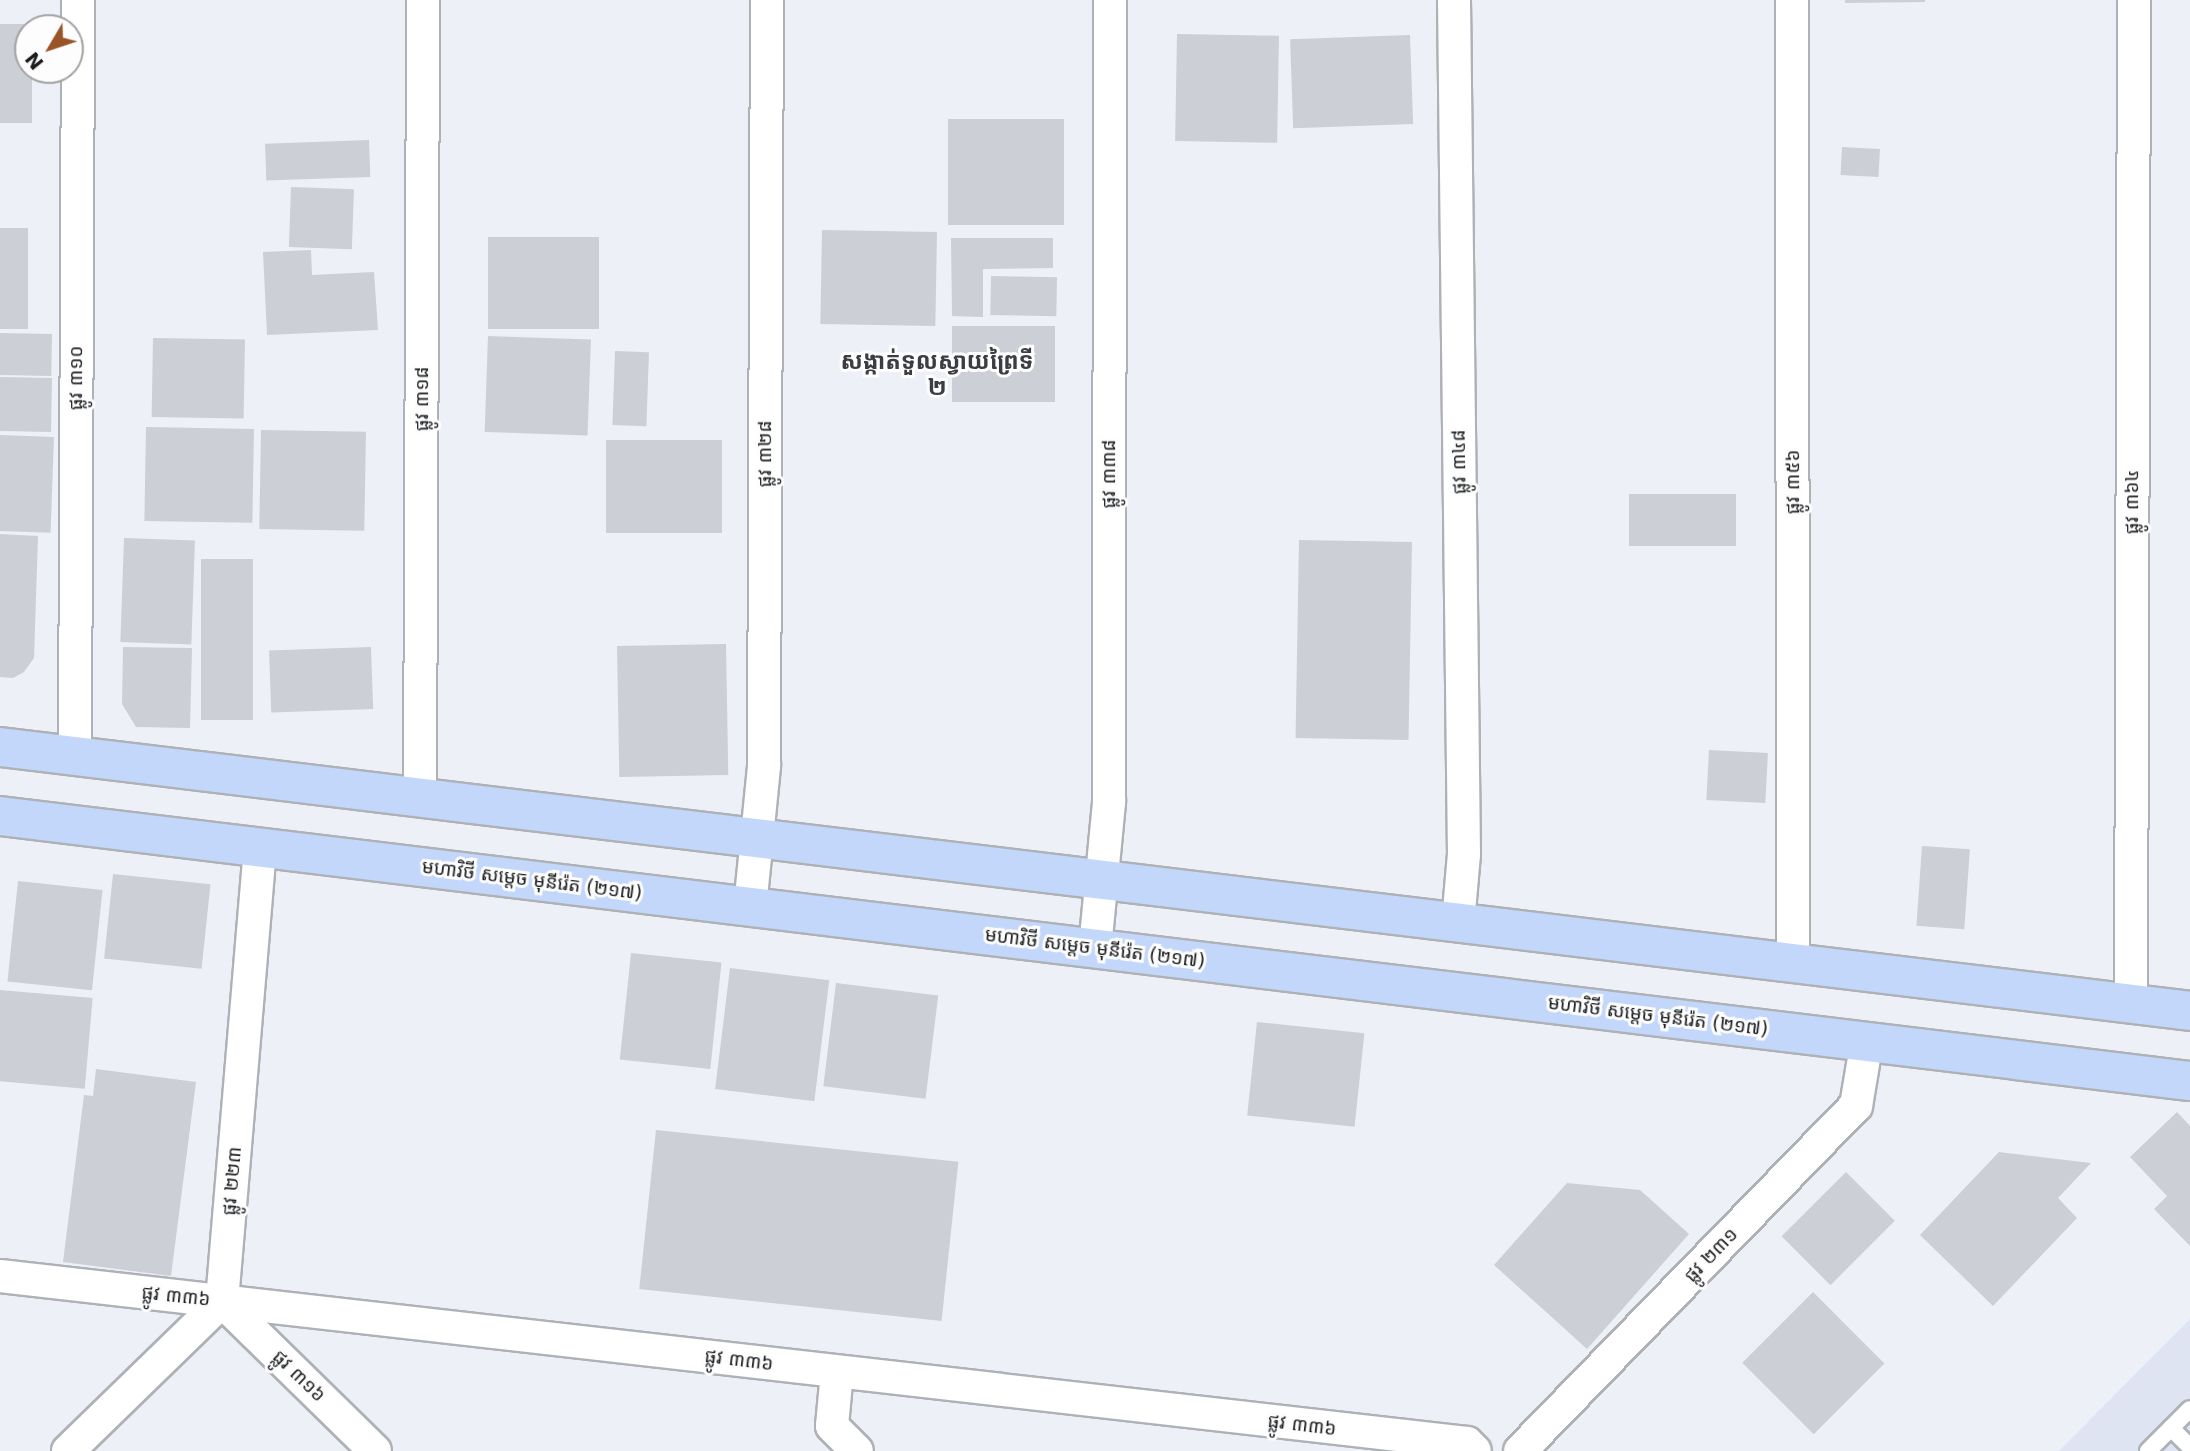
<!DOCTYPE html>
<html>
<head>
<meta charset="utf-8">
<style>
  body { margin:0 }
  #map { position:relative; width:2190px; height:1451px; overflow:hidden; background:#edf0f6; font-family:"DejaVu Sans","Noto Sans Khmer",sans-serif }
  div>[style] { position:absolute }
  .built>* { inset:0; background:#dee4f1 }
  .building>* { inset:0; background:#cccfd5; transform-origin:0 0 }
  .roads { filter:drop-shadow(2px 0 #aeb1b6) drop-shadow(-2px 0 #aeb1b6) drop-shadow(0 2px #aeb1b6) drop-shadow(0 -2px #aeb1b6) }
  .lane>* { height:16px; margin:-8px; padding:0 8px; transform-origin:8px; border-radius:8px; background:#fff }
  .street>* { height:32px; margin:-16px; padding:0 16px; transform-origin:16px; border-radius:16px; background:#fff }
  .primary>* { height:38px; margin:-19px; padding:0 19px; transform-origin:19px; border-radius:19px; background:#c3d7fa }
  span { translate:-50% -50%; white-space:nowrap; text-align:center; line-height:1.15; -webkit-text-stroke:6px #fdfdfe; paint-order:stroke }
  .street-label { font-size:19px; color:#1b1d1e }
  .quarter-label { font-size:23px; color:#3b3d42; font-weight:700 }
  .north { position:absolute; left:14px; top:14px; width:70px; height:70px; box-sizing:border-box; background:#fdfdfe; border:2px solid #a3a3a4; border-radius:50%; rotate:231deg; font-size:19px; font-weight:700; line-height:28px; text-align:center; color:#1b1d1e }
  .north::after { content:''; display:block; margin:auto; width:24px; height:32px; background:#995526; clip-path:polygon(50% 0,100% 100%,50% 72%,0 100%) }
</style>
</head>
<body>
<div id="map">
  <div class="built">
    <i style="clip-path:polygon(2190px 1319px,2190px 1451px,2059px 1451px)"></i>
  </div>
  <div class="building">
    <i style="clip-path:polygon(1845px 0,1925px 0,1925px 2px,1845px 3px)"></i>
    <i style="clip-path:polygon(0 24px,31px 24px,28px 70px,32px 70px,32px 123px,0 123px)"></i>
    <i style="left:1177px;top:34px;width:102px;height:107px;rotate:1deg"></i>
    <i style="left:1410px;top:35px;width:89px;height:120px;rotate:88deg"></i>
    <i style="left:948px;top:119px;width:116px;height:106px"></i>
    <i style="left:369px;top:140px;width:37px;height:104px;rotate:88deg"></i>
    <i style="left:1842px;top:147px;width:38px;height:28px;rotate:3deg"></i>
    <i style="left:291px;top:187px;width:63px;height:60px;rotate:2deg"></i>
    <i style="left:0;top:228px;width:28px;height:101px"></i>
    <i style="left:822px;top:230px;width:115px;height:94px;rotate:1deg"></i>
    <i style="left:488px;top:237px;width:111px;height:92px"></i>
    <i style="clip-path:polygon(951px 238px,1053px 238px,1053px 268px,983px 269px,983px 317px,952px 316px)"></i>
    <i style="clip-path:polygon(311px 250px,312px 275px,374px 272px,378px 330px,267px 335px,263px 252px)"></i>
    <i style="left:991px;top:276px;width:66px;height:39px;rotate:1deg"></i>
    <i style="left:952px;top:326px;width:103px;height:76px"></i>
    <i style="left:0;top:333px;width:52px;height:42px;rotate:1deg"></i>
    <i style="left:488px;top:336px;width:103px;height:96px;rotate:2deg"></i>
    <i style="left:153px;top:338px;width:92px;height:79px;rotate:1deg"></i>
    <i style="left:615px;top:351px;width:34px;height:74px;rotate:2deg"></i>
    <i style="left:0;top:377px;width:52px;height:54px;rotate:1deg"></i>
    <i style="left:146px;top:427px;width:108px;height:94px;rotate:1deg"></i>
    <i style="left:261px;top:430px;width:105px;height:99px;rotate:1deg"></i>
    <i style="left:0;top:435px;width:54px;height:96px;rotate:2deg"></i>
    <i style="left:606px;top:440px;width:116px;height:93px"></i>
    <i style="left:1629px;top:494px;width:107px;height:52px"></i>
    <i style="clip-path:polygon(0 534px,38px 536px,34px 658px,24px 672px,13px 678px,0 677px)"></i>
    <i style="left:124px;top:538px;width:71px;height:104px;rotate:2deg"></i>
    <i style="left:1299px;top:540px;width:113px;height:198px;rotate:1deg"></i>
    <i style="left:253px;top:559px;width:161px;height:52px;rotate:90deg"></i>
    <i style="left:726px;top:644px;width:131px;height:109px;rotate:89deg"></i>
    <i style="clip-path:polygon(123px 647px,192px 648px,190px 728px,136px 727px,122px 704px)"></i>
    <i style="left:371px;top:647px;width:62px;height:102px;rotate:88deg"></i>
    <i style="left:1709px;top:750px;width:59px;height:50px;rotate:3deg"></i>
    <i style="left:1922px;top:846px;width:48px;height:80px;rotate:4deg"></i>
    <i style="left:113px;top:874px;width:98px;height:85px;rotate:6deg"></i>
    <i style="left:18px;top:881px;width:85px;height:101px;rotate:6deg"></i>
    <i style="left:631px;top:953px;width:91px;height:107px;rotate:6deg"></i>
    <i style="left:730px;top:968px;width:100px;height:122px;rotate:7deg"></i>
    <i style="left:836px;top:983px;width:103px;height:104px;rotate:7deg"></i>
    <i style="left:0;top:990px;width:93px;height:91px;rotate:5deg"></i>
    <i style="left:1257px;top:1022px;width:108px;height:94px;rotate:6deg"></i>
    <i style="clip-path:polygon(96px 1069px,196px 1082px,171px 1276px,63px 1262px,84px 1095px,93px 1096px)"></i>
    <i style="clip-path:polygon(2177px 1112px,2190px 1126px,2190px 1246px,2154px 1209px,2167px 1196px,2130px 1157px)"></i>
    <i style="left:656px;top:1130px;width:304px;height:160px;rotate:6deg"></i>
    <i style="clip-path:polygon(1999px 1152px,2091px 1163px,2058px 1198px,2077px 1218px,1993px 1306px,1920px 1235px)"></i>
    <i style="left:1846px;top:1172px;width:69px;height:91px;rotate:45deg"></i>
    <i style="clip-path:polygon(1567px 1183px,1640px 1190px,1689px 1234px,1587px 1349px,1494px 1265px)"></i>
    <i style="left:1813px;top:1292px;width:101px;height:100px;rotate:45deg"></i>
  </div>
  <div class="roads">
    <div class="lane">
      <i style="left:2171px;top:1428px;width:27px;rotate:45deg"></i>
      <i style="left:2148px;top:1451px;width:59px;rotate:-45deg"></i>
    </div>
    <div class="street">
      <i style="left:1454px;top:0;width:854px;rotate:89.33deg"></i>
      <i style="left:1464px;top:854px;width:69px;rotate:95deg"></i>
      <i style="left:1792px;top:0;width:963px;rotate:89.94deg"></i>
      <i style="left:75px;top:756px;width:756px;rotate:-89.77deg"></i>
      <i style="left:420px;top:797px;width:797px;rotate:-89.78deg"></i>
      <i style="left:750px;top:907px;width:142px;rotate:-84.3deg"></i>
      <i style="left:764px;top:766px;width:766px;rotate:-89.78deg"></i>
      <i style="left:1095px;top:948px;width:147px;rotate:-84.5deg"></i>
      <i style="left:1109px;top:802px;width:802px;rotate:-89.93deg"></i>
      <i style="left:2131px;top:1004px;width:1004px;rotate:-89.83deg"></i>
      <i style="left:0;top:1276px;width:1476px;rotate:6.49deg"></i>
      <i style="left:1467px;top:1443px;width:11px;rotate:45deg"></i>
      <i style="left:222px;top:1301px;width:214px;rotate:44.4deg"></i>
      <i style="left:837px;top:1372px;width:54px;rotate:95.3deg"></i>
      <i style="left:832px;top:1426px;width:35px;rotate:45deg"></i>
      <i style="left:68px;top:1451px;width:215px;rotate:-44.2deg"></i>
      <i style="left:222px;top:1301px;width:456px;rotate:-85.2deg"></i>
      <i style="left:1520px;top:1451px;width:482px;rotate:-45.8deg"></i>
      <i style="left:1856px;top:1106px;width:67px;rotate:-80.5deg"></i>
    </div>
    <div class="primary">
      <i style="left:0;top:747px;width:2206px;rotate:6.87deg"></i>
      <i style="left:0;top:816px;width:2206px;rotate:6.9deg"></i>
    </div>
  </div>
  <div class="street-label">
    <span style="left:76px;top:378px;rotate:-90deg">ផ្លូវ ៣១០</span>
    <span style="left:422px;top:399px;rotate:-90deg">ផ្លូវ ៣១៨</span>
    <span style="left:765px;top:454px;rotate:-90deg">ផ្លូវ ៣២៨</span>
    <span style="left:1459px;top:462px;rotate:-91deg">ផ្លូវ ៣៤៨</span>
    <span style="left:1109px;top:474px;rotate:-90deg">ផ្លូវ ៣៣៨</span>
    <span style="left:1793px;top:482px;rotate:-90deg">ផ្លូវ ៣៥៦</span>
    <span style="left:2132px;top:502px;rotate:-90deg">ផ្លូវ ៣៦៤</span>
    <span style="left:532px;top:880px;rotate:7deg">មហាវិថី សម្តេច មុនីរ៉េត (២១៧)</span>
    <span style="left:1095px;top:948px;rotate:7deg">មហាវិថី សម្តេច មុនីរ៉េត (២១៧)</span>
    <span style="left:1658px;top:1016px;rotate:7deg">មហាវិថី សម្តេច មុនីរ៉េត (២១៧)</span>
    <span style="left:232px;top:1181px;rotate:-85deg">ផ្លូវ ២២៣</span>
    <span style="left:1711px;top:1255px;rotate:-46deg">ផ្លូវ ២៣១</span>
    <span style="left:176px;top:1296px;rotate:6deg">ផ្លូវ ៣៣៦</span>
    <span style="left:739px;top:1360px;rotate:7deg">ផ្លូវ ៣៣៦</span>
    <span style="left:299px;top:1376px;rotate:44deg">ផ្លូវ ៣១៦</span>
    <span style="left:1302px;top:1425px;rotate:7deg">ផ្លូវ ៣៣៦</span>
  </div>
  <div class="quarter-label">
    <span style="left:937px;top:374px">សង្កាត់ទួលស្វាយព្រៃទី<br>២</span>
  </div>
  <div class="north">N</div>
</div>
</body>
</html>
